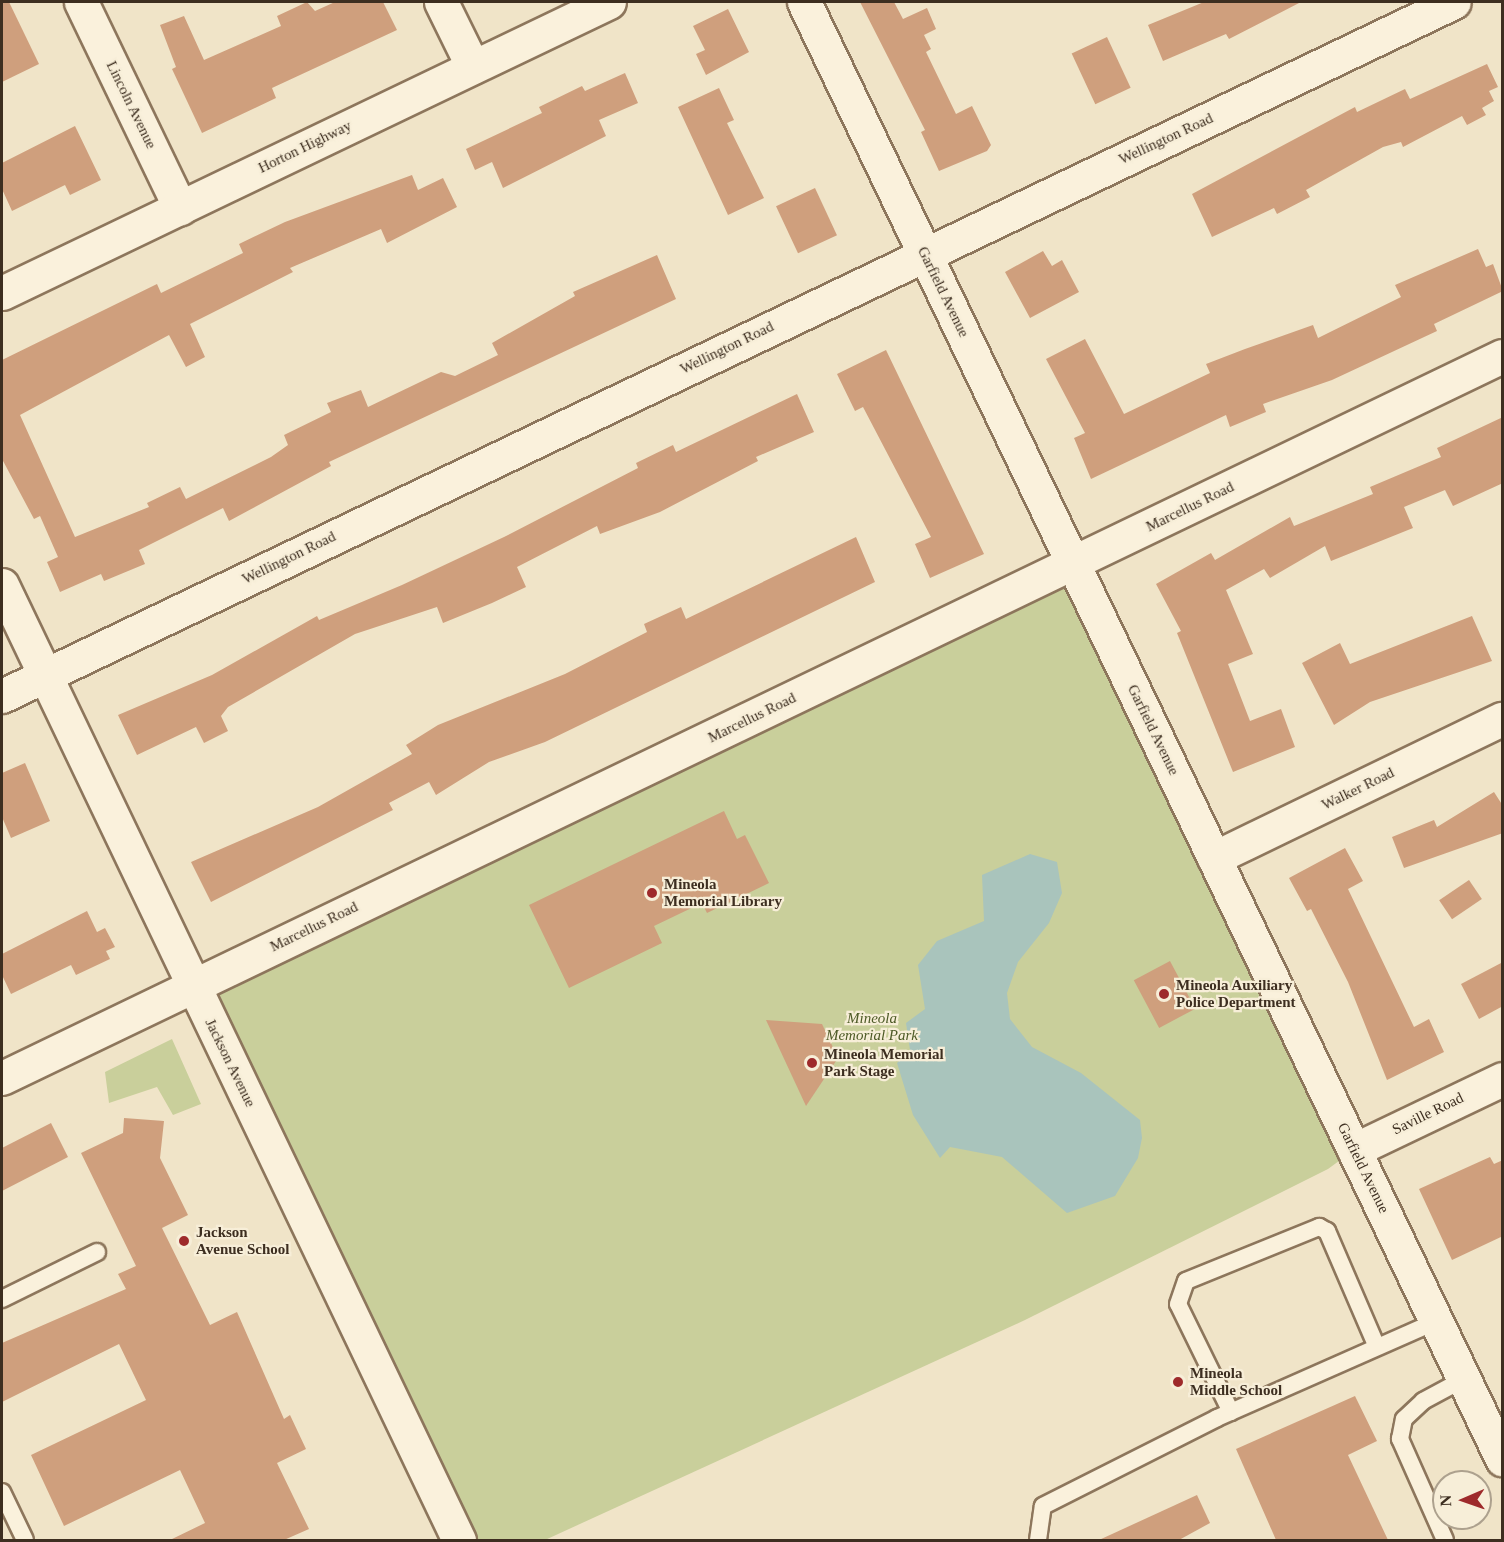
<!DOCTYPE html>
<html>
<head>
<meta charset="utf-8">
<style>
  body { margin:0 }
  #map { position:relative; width:1504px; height:1542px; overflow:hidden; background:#f0e4c8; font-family:Georgia,serif }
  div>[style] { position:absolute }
  .green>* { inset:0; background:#c9cf9b }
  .water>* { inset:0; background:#a9c4bc }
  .building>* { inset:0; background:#cf9f7d; transform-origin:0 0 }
  .roads { filter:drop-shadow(2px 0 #8d765c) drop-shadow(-2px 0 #8d765c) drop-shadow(0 2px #8d765c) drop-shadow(0 -2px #8d765c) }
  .lane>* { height:16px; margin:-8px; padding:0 8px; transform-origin:8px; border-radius:8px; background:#faf1dc }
  .street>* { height:33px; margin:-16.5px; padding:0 16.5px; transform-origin:16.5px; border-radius:16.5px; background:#faf1dc }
  .dots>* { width:16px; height:16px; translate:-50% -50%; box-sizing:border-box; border:3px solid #f7eed8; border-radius:50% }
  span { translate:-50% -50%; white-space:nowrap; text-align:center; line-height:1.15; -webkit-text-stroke:4.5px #f7eed8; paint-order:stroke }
  .street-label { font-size:15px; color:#3d2e20 }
  .poi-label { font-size:15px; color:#3d2e20; font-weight:700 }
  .left { translate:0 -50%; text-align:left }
  .park-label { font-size:15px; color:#4d5a26; font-style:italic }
  .frame { position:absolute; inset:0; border:3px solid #3d2e20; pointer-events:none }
  .north { position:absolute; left:1432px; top:1470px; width:60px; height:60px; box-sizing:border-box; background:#f7eed8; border:2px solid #ada18e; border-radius:50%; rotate:268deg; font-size:16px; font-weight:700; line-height:24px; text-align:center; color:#3d2e20 }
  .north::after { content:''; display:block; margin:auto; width:21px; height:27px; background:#9e2a2b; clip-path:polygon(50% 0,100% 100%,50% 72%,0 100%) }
</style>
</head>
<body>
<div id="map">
  <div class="green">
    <i style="clip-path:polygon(1074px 564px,1354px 1150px,1328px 1169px,1025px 1320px,545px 1540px,459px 1540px,193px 985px)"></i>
    <i style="clip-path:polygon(172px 1039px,201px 1104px,173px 1115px,157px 1087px,109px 1103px,105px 1072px)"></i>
  </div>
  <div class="water">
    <i style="clip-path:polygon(1030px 854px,1057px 862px,1062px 893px,1049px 923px,1018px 962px,1007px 993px,1010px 1019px,1032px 1047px,1081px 1073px,1140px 1120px,1142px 1138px,1138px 1158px,1115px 1196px,1067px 1213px,1002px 1157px,950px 1147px,940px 1158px,913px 1115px,897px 1063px,910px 1050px,906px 1023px,925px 1009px,918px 965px,937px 941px,984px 921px,982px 875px)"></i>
  </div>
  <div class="building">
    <i style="clip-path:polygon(2px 2px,9px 2px,39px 64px,2px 82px)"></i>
    <i style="clip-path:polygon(307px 2px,315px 11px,335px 2px,383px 2px,397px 30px,272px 88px,276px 98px,202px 133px,172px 69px,176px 67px,160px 25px,184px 16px,204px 60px,281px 26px,277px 16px)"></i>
    <i style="clip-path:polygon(860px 2px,894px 2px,903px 19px,927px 8px,936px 29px,924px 35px,931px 49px,926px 52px,956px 114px,972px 106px,991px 145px,987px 151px,939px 171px,921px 132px,925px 130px)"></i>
    <i style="clip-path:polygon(1204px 2px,1301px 2px,1229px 39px,1226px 34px,1163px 61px,1148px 25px)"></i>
    <i style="clip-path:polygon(728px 9px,749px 52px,706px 75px,696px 54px,705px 50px,693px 26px)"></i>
    <i style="left:1107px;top:37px;width:56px;height:39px;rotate:65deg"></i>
    <i style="clip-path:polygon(1487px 64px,1498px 87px,1489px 91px,1494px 101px,1482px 108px,1486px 115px,1467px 125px,1462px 116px,1403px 147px,1401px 142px,1383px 147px,1306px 190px,1310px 197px,1277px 214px,1274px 208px,1212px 237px,1192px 194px,1355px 107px,1357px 112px,1405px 89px,1410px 99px)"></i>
    <i style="clip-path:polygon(625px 73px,638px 103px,599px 120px,606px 136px,503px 188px,492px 162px,475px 170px,466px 149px,542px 113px,539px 107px,582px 86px,585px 91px)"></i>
    <i style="clip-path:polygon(719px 88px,734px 120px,727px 123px,764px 198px,728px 215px,678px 107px)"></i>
    <i style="clip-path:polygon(75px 126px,101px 180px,70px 195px,65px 185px,12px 211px,2px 189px,2px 163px)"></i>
    <i style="clip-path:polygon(412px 175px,418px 190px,443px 178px,457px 207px,387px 243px,381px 229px,290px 268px,293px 272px,190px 324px,205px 357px,186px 367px,169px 335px,20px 415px,75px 537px,149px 507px,147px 503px,180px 487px,186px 499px,271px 457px,288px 445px,284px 435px,331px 412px,327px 403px,361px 390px,368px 407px,441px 372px,455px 376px,498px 355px,492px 343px,575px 296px,573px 292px,657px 255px,676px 299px,329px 462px,331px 466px,229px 521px,223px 508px,139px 550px,145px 564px,104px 581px,101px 574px,60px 592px,47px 562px,58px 557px,40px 516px,34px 519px,2px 459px,2px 360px,157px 284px,161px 293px,243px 253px,239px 244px,285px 222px)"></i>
    <i style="left:815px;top:188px;width:52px;height:43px;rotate:65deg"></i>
    <i style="clip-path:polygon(1478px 249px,1486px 267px,1493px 264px,1503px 291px,1434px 324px,1437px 331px,1332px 380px,1263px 404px,1266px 412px,1230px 427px,1226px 415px,1091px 479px,1074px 438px,1085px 433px,1046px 359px,1085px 339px,1124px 414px,1210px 373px,1206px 364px,1245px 349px,1313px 325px,1318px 338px,1401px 297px,1395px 285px)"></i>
    <i style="clip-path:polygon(1043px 251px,1052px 266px,1062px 260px,1079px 292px,1030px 318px,1005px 272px)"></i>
    <i style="clip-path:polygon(886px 350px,984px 554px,930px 578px,915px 544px,931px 537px,863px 407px,855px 411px,837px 374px)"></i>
    <i style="clip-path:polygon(797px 394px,814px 432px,756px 457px,758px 461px,660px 512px,600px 534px,597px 526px,517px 567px,526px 587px,492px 603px,443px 623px,437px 607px,355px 634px,228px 707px,221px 716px,228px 731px,204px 743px,196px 727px,137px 755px,118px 715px,212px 675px,317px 616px,319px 620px,402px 585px,504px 537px,638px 468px,636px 463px,673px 445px,676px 452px)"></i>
    <i style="clip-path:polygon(1503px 417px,1503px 483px,1453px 506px,1445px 490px,1404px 507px,1413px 528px,1331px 561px,1325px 546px,1270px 578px,1264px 569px,1226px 590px,1253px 654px,1228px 664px,1250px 721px,1281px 709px,1295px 747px,1233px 772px,1177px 633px,1181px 631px,1156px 584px,1211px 553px,1215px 560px,1290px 517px,1294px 526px,1373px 494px,1370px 487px,1441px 457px,1437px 448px)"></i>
    <i style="clip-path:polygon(856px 537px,875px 582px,545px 742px,489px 762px,436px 795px,429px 782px,389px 803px,393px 810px,211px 902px,191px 862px,318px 807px,412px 754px,406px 745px,438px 725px,565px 674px,647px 632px,644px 624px,681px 607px,686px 619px)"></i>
    <i style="clip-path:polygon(1472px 616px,1492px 661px,1370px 702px,1334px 725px,1302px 663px,1340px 643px,1350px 664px)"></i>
    <i style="clip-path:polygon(25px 763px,50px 821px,11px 838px,2px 817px,2px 773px)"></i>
    <i style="clip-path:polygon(1494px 792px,1503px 806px,1503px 833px,1404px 868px,1392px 837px,1434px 820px,1437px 827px)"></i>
    <i style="clip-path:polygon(724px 811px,737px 839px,745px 835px,769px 883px,707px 913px,702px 903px,654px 926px,662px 943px,569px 988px,529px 905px)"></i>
    <i style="clip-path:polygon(1345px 848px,1363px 881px,1348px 889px,1414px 1027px,1429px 1019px,1444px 1052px,1387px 1080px,1348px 982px,1311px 909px,1307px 911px,1289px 878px)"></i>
    <i style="left:1469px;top:880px;width:23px;height:36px;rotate:56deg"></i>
    <i style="clip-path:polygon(87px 911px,97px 932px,105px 928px,115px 947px,106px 951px,110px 959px,76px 975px,71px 965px,11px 994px,2px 975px,2px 954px)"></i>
    <i style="left:1170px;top:961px;width:54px;height:41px;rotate:62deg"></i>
    <i style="clip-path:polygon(1503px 962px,1503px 1006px,1479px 1019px,1461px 984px)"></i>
    <i style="clip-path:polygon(766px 1020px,822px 1024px,838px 1058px,806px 1106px)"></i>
    <i style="clip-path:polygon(124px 1118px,164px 1121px,160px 1158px,188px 1215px,162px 1228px,210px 1325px,237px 1312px,284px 1419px,290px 1415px,306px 1449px,277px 1463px,309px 1529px,284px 1540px,170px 1540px,205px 1523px,180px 1470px,64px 1526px,31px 1455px,146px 1400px,119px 1344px,2px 1402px,2px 1343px,126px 1289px,118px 1274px,136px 1266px,81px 1153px,123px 1133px)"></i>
    <i style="clip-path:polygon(51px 1123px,68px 1157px,2px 1191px,2px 1148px)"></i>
    <i style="clip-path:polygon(1490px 1157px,1494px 1164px,1503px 1160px,1503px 1236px,1452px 1260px,1419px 1189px)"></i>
    <i style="clip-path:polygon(1355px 1396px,1377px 1441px,1348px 1455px,1388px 1540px,1276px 1540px,1236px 1449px)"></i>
    <i style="clip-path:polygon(1197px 1495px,1210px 1523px,1179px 1540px,1099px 1540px)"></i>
  </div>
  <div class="roads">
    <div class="lane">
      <i style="left:2px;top:1299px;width:106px;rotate:-26.3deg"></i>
      <i style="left:1231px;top:1412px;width:120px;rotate:-116.1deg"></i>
      <i style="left:1178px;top:1304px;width:24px;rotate:-71deg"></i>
      <i style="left:1186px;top:1281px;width:144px;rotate:-22.1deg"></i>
      <i style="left:1319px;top:1227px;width:9px;rotate:27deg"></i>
      <i style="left:1327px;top:1231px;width:126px;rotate:66.7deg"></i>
      <i style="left:2px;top:1492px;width:53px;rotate:64.4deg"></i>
      <i style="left:1038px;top:1540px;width:34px;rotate:-82deg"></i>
      <i style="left:1043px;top:1506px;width:195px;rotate:-26.8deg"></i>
      <i style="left:1217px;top:1418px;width:240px;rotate:-23.8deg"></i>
      <i style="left:1445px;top:1540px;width:111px;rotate:-114deg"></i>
      <i style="left:1400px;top:1439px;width:20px;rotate:-79deg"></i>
      <i style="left:1404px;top:1419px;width:26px;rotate:-43deg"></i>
      <i style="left:1423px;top:1401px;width:47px;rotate:-28.2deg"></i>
    </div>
    <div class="street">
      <i style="left:81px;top:2px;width:229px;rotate:64.3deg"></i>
      <i style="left:441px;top:2px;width:72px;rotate:63.8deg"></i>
      <i style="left:804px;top:2px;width:1616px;rotate:64.4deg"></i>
      <i style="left:2px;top:293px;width:673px;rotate:-25.61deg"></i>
      <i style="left:2px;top:585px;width:1059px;rotate:64.43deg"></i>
      <i style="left:2px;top:696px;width:1609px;rotate:-25.55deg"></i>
      <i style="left:1214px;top:858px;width:320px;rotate:-25.8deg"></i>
      <i style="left:2px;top:1078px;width:1665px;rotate:-25.7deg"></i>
      <i style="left:1354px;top:1150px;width:164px;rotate:-25.6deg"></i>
    </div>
  </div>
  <div class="dots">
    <i style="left:652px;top:893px;background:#9e2a2b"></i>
    <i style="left:1164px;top:994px;background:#9e2a2b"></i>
    <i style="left:812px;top:1063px;background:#9e2a2b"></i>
    <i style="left:184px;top:1241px;background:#9e2a2b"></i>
    <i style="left:1178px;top:1382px;background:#9e2a2b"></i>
  </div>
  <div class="street-label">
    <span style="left:131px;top:105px;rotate:64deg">Lincoln Avenue</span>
    <span style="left:1166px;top:139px;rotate:-25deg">Wellington Road</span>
    <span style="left:305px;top:147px;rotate:-26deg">Horton Highway</span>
    <span style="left:943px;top:292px;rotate:64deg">Garfield Avenue</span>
    <span style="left:727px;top:348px;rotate:-26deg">Wellington Road</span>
    <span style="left:1190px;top:507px;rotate:-26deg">Marcellus Road</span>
    <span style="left:289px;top:558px;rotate:-26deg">Wellington Road</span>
    <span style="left:752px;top:718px;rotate:-26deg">Marcellus Road</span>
    <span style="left:1153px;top:730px;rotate:64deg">Garfield Avenue</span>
    <span style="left:1358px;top:789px;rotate:-26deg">Walker Road</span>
    <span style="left:314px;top:927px;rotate:-26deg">Marcellus Road</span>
    <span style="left:230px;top:1063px;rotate:64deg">Jackson Avenue</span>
    <span style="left:1428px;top:1114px;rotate:-26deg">Saville Road</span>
    <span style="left:1363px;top:1168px;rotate:64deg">Garfield Avenue</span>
  </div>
  <div class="poi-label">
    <span class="left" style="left:664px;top:893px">Mineola<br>Memorial Library</span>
    <span class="left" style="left:1176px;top:994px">Mineola Auxiliary<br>Police Department</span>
    <span class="left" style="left:824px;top:1063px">Mineola Memorial<br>Park Stage</span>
    <span class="left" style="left:196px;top:1241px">Jackson<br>Avenue School</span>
    <span class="left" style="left:1190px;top:1382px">Mineola<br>Middle School</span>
  </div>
  <div class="park-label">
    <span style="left:872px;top:1027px">Mineola<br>Memorial Park</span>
  </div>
  <div class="frame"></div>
  <div class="north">N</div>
</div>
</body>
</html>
